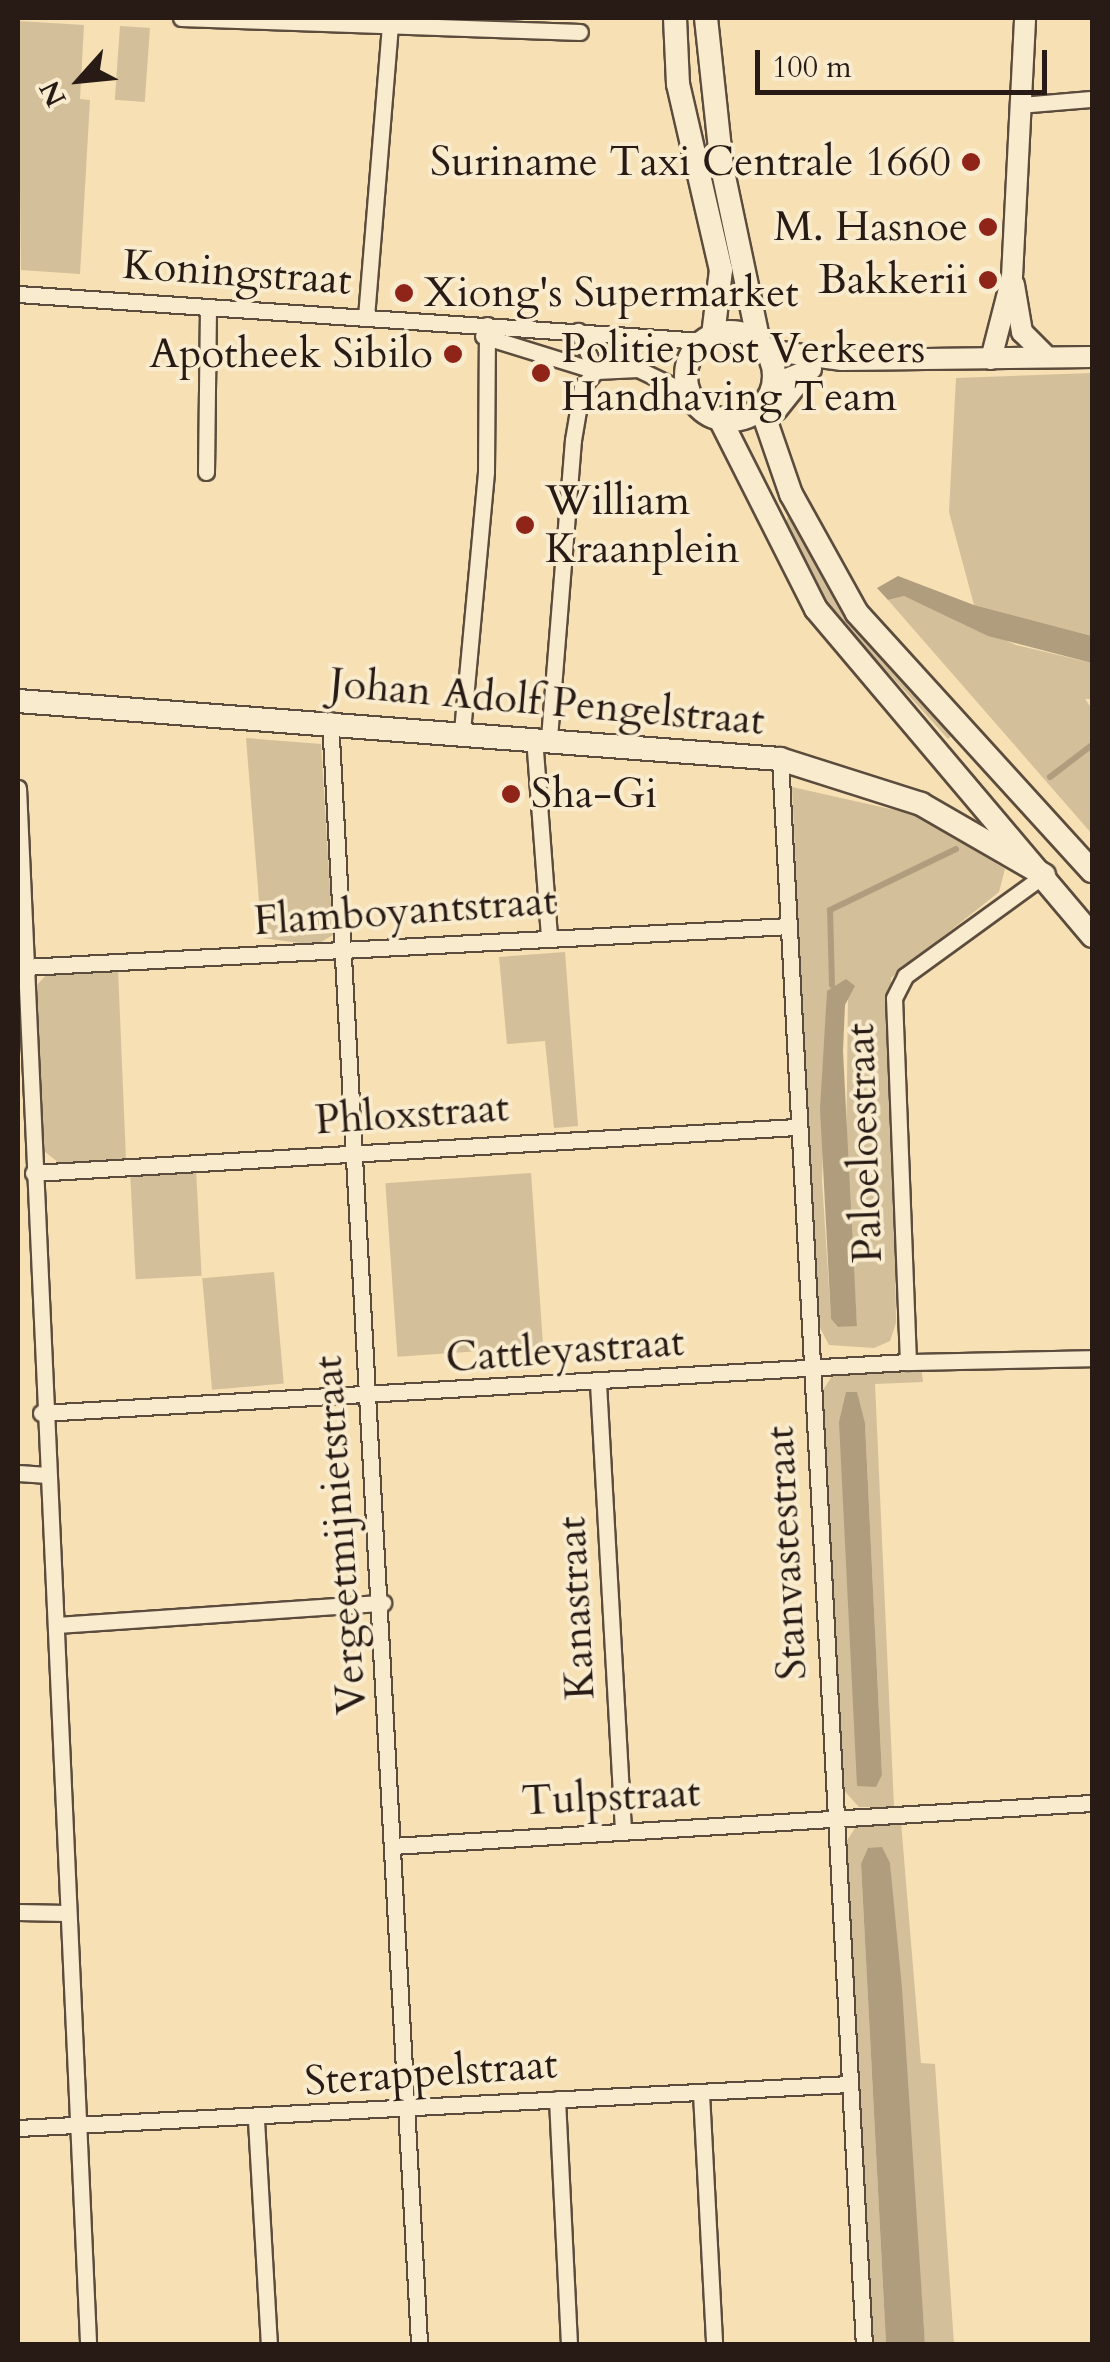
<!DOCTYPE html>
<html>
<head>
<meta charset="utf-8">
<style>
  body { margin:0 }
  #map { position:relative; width:1110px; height:2362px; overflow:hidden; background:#f6e0b4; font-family:Cardo,serif }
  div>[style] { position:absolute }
  .green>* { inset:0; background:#d3bf99; transform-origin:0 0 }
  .water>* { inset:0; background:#b09d7e }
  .stream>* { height:6px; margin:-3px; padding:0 3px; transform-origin:3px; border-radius:3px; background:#b09d7e }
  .roads { filter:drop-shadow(2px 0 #5c4c3d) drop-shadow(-2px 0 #5c4c3d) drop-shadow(0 2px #5c4c3d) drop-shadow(0 -2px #5c4c3d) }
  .minor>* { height:15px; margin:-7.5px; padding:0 7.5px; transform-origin:7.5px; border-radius:7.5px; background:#f9ebce }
  .tertiary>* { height:20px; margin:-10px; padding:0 10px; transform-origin:10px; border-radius:10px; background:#f9ebce }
  .secondary>* { height:22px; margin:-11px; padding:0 11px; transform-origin:11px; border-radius:11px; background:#f9ebce }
  .secondary>.ring { margin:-11px; padding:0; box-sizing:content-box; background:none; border:22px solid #f9ebce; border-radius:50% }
  .dots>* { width:28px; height:28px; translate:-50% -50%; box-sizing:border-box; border:5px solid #f9ebce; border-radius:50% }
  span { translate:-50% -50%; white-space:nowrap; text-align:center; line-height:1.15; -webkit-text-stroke:8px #f9ebce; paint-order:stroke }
  .poi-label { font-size:42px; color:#281b15 }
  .right { translate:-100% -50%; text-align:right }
  .left { translate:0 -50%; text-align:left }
  .street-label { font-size:42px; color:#281b15 }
  .frame { position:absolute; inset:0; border:20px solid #281b15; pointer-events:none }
  .north { position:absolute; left:30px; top:30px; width:100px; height:100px; -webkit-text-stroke:8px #f9ebce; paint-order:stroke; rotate:243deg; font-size:28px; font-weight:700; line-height:40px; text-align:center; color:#281b15 }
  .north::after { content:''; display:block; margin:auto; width:35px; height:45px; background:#281b15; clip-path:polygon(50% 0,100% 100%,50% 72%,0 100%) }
  .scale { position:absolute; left:755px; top:50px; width:292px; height:45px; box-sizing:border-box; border:5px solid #281b15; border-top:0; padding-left:12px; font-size:30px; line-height:35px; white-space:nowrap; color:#281b15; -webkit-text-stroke:8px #f9ebce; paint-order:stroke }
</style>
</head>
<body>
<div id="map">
  <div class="green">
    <i style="clip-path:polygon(18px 21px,84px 25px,80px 99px,90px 100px,80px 274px,21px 270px)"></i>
    <i style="left:120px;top:26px;width:30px;height:74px;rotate:4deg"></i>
    <i style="clip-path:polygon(1092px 373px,1092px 636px,974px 605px,949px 512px,956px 378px)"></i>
    <i style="clip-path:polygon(789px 513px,826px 581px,953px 734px,948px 739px,831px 609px,785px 525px)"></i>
    <i style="clip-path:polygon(904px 596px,1016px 645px,1092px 663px,1092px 699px,1085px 699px,1092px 709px,1092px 834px,888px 600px)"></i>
    <i style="clip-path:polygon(246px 738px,321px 744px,333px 935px,316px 945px,262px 938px)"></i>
    <i style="clip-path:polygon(evenodd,792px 787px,917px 815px,1005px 869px,999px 892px,891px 978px,896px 1323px,890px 1341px,874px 1348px,829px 1345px,816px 1320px,792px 787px,827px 992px,848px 998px,846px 1165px,857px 1325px,838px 1327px,831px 1319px,822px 1180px,827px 992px)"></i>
    <i style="clip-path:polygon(565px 952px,578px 1126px,554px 1128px,545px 1041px,507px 1044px,499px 957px)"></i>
    <i style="clip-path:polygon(118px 969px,126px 1160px,59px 1163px,39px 1147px,36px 986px,48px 973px)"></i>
    <i style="left:196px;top:1169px;width:107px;height:66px;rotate:87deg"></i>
    <i style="left:531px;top:1173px;width:174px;height:146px;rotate:86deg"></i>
    <i style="left:274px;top:1272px;width:112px;height:72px;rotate:85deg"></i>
    <i style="clip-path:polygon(evenodd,921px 1364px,923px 1382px,875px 1384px,894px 1807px,859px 1807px,839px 1785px,819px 1396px,836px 1370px,921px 1364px,856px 1392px,865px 1423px,882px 1775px,875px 1787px,856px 1392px)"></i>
    <i style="clip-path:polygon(901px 1822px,921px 2063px,935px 2064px,954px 2344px,925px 2344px,890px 1863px,861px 1864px,886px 2344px,871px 2344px,846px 1842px,857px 1825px)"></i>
  </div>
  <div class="water">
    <i style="clip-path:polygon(898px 576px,974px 605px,1092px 636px,1092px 663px,988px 636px,904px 596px,888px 600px,877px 588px)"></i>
    <i style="clip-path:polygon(846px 979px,855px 986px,845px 1005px,843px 1051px,857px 1326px,838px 1327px,831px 1319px,820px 1109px,827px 991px)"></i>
    <i style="clip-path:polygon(846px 1392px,857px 1392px,865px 1423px,882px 1775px,876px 1787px,857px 1786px,839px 1422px)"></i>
    <i style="clip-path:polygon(882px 1847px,890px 1863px,902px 1988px,925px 2344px,886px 2344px,861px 1864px,868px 1848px)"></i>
  </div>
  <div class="stream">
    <i style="left:1050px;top:777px;width:53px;rotate:-37.3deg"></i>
    <i style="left:832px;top:985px;width:75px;rotate:-91.5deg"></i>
    <i style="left:830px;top:910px;width:140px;rotate:-25.8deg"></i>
  </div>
  <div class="roads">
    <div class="minor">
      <i style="left:181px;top:18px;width:399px;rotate:2deg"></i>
      <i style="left:1020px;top:105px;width:72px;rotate:-4.8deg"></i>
      <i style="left:18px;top:294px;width:687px;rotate:3.93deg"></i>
      <i style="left:366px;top:317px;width:290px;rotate:-85.3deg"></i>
      <i style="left:483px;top:336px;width:118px;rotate:17.2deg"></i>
      <i style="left:596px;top:371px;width:42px;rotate:-2.7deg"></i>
      <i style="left:638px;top:369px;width:58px;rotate:25.7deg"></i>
      <i style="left:206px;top:472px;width:165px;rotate:-89.3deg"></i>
      <i style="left:330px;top:720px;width:1626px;rotate:86.86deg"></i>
      <i style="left:462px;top:731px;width:260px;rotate:-84.7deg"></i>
      <i style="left:486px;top:472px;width:147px;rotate:-89.6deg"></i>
      <i style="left:534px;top:737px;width:200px;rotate:85.7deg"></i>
      <i style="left:549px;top:738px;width:299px;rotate:-85.4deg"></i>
      <i style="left:573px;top:440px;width:54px;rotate:-80.4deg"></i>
      <i style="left:582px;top:387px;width:21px;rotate:-49deg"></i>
      <i style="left:596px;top:371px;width:44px;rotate:-114.2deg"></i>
      <i style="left:780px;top:759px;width:1587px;rotate:86.97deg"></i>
      <i style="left:18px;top:788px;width:1558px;rotate:87.42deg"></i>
      <i style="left:25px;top:967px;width:765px;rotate:-3.07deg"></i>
      <i style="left:33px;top:1173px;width:765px;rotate:-3.45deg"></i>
      <i style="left:908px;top:1362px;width:364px;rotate:-92.2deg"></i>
      <i style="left:894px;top:998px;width:25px;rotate:-63deg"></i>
      <i style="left:905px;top:976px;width:172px;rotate:-36deg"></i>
      <i style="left:598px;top:1383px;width:448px;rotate:86.8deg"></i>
      <i style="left:41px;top:1413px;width:868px;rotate:-3.37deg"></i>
      <i style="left:908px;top:1362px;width:184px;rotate:-1.2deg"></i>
      <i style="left:18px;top:1473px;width:26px;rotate:4deg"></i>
      <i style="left:57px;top:1625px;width:327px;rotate:-3.9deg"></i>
      <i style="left:392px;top:1846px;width:701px;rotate:-3.52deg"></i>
      <i style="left:18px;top:1912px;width:48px;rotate:1.2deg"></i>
      <i style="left:701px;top:2093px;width:251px;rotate:87deg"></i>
      <i style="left:557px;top:2099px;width:245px;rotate:87.2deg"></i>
      <i style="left:256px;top:2120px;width:224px;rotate:86.7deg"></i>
      <i style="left:18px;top:2128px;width:831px;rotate:-3.03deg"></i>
    </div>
    <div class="tertiary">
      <i style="left:1014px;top:285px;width:48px;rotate:80.3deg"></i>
      <i style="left:1022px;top:332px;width:35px;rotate:45deg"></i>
      <i style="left:766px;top:350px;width:77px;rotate:7.5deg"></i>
      <i style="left:842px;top:360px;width:250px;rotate:-0.7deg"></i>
      <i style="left:991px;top:359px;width:85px;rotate:-75.6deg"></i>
      <i style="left:1012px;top:277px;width:259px;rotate:-87.1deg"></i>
      <i style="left:774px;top:384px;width:40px;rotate:-22deg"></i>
    </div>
    <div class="secondary">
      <i style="left:675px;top:18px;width:66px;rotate:87.4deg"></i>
      <i style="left:678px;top:84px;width:191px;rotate:77deg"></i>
      <i style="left:721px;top:270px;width:65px;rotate:97deg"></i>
      <i style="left:706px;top:18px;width:150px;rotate:83.9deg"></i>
      <i style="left:722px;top:167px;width:179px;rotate:78.1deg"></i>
      <i class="ring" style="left:686px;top:332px;width:66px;height:66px"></i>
      <i style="left:761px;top:407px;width:92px;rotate:71deg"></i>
      <i style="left:791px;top:494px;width:136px;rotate:61deg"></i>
      <i style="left:857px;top:613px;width:349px;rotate:47.7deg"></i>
      <i style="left:776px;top:409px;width:51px;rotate:-51.3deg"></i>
      <i style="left:720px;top:419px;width:213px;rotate:63.2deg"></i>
      <i style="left:816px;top:609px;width:428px;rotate:49.8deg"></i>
      <i style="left:18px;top:701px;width:764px;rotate:4.35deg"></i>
      <i style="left:780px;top:759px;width:148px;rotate:17.7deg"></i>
      <i style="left:921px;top:804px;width:142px;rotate:30deg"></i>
    </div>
  </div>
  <div class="dots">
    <i style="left:971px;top:162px;background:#8f2418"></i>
    <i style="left:988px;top:227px;background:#8f2418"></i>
    <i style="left:988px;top:280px;background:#8f2418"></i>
    <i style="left:404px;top:293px;background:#8f2418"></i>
    <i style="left:453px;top:354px;background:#8f2418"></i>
    <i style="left:541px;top:373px;background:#8f2418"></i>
    <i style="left:525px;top:525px;background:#8f2418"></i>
    <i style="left:511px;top:794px;background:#8f2418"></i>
  </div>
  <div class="poi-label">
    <span class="right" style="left:951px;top:162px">Suriname Taxi Centrale 1660</span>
    <span class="right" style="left:968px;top:227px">M. Hasnoe</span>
    <span class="right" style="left:968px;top:280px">Bakkerii</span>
    <span class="left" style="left:424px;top:293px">Xiong's Supermarket</span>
    <span class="left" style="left:561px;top:373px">Politie post Verkeers<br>Handhaving Team</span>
    <span class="right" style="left:433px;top:354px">Apotheek Sibilo</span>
    <span class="left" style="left:545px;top:525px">William<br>Kraanplein</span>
    <span class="left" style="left:531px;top:794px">Sha-Gi</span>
  </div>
  <div class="street-label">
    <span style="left:237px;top:273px;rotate:4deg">Koningstraat</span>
    <span style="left:547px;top:702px;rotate:5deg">Johan Adolf Pengelstraat</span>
    <span style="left:405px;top:911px;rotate:-4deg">Flamboyantstraat</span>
    <span style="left:412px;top:1114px;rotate:-4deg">Phloxstraat</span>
    <span style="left:864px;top:1143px;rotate:-92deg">Paloeloestraat</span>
    <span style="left:565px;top:1350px;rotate:-4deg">Cattleyastraat</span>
    <span style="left:340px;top:1535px;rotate:-94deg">Vergeetmijnietstraat</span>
    <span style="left:786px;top:1553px;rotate:-93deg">Stanvastestraat</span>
    <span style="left:576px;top:1608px;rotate:-93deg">Kanastraat</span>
    <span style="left:611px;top:1797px;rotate:-3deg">Tulpstraat</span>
    <span style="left:431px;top:2073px;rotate:-4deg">Sterappelstraat</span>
  </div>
  <div class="frame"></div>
  <div class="north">N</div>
  <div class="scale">100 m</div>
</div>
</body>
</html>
